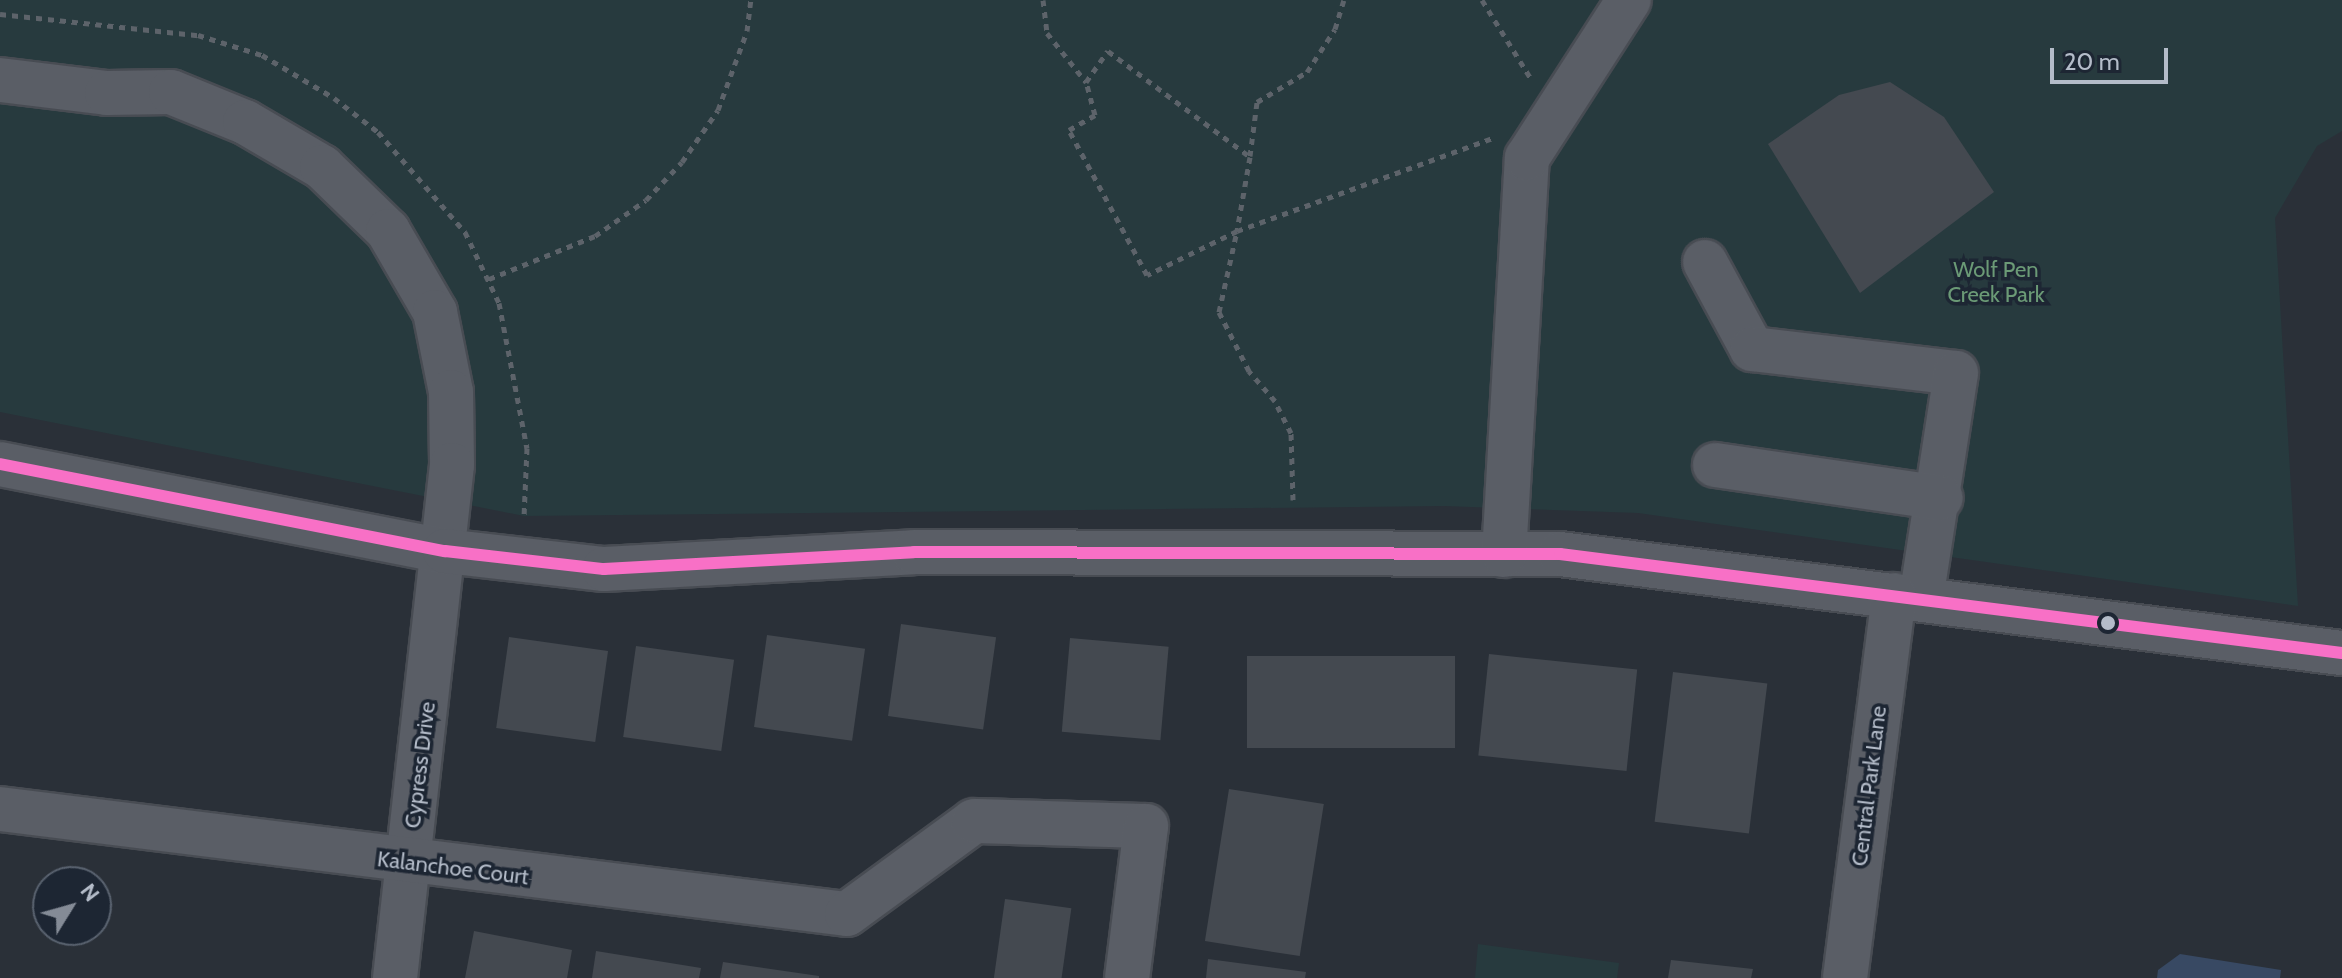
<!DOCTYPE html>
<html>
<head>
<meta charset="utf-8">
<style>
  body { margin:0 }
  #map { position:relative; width:2342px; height:978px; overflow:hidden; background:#2a3038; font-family:Cabin,sans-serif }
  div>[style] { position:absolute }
  .green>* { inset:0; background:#273a3e }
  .water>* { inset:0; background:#384963 }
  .building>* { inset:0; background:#444950; transform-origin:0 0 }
  .path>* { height:5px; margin-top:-2.5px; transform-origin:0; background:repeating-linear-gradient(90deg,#5d636a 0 6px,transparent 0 12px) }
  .roads { filter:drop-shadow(2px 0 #484c53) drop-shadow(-2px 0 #484c53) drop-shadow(0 2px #484c53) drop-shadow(0 -2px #484c53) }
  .minor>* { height:44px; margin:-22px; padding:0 22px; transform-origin:22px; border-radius:22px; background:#5a5e66 }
  .bus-1>* { height:12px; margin:-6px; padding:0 6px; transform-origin:6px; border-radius:6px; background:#f870c6 }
  .dots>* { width:22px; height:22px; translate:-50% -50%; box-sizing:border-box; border:4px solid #1d2633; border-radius:50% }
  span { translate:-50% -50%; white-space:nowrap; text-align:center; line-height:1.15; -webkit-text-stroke:7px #1d2633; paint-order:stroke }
  .park-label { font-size:22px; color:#6b9a76 }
  .street-label { font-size:22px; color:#b4bcc9 }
  .north { position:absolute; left:32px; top:866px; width:80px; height:80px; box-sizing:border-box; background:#1d2633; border:2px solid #59626f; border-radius:50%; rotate:53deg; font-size:22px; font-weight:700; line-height:32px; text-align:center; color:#b4bcc9 }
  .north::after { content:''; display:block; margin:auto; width:28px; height:36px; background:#848b96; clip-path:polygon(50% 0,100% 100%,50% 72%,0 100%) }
  .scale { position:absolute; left:2050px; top:48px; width:118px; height:36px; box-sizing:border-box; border:4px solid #b4bcc9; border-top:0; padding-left:10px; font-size:24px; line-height:28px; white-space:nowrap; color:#b4bcc9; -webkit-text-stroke:6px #1d2633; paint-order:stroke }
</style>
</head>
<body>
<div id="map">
  <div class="green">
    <i style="clip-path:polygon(0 0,2342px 0,2342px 131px,2317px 146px,2275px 218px,2298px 606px,1638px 513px,1444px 506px,524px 516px,0 412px)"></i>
    <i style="clip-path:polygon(1478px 944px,1619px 963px,1617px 978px,1475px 978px)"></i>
  </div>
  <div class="water">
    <i style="clip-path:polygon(2180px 954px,2281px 970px,2280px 978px,2157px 978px,2158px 970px)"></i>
  </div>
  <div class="building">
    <i style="clip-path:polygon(1890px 82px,1944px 117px,1994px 192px,1860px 293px,1768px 144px,1839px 95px)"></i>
    <i style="left:901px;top:624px;width:96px;height:93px;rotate:8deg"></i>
    <i style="left:767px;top:635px;width:99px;height:93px;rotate:8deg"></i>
    <i style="left:509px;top:637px;width:100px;height:92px;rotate:8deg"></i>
    <i style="left:1070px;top:638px;width:99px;height:94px;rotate:5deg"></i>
    <i style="left:636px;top:646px;width:99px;height:92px;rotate:8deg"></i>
    <i style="left:1489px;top:654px;width:149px;height:102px;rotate:6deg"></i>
    <i style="left:1247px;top:656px;width:208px;height:92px"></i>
    <i style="left:1673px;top:672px;width:95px;height:151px;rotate:7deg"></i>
    <i style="left:1229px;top:789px;width:96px;height:154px;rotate:9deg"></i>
    <i style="left:1005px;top:899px;width:67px;height:80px;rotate:8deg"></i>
    <i style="clip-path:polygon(474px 931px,572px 950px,567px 978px,465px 978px)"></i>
    <i style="clip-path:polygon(596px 951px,701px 968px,699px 978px,592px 978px)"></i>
    <i style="clip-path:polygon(1208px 959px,1306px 972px,1305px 978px,1206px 978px)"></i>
    <i style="clip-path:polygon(1671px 960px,1753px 969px,1751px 978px,1668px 978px)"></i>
    <i style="clip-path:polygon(723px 962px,819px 976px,819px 978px,720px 978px)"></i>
  </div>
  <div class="path">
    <i style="left:1043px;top:0;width:33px;rotate:83deg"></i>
    <i style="left:1047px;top:33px;width:63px;rotate:51.5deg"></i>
    <i style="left:1482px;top:0;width:91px;rotate:58.1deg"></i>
    <i style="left:0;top:14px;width:199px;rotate:6.1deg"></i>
    <i style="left:198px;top:35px;width:67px;rotate:17.4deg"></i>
    <i style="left:262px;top:55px;width:84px;rotate:30.8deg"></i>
    <i style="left:334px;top:98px;width:56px;rotate:37.7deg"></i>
    <i style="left:378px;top:132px;width:133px;rotate:49deg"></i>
    <i style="left:465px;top:232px;width:79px;rotate:64.4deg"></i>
    <i style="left:499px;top:303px;width:148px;rotate:79.1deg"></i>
    <i style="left:527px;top:448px;width:70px;rotate:92.5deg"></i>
    <i style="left:1108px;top:51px;width:177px;rotate:36.7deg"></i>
    <i style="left:1250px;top:157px;width:75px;rotate:100deg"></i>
    <i style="left:1237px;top:231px;width:100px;rotate:153.9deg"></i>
    <i style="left:1147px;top:275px;width:165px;rotate:-118.3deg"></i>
    <i style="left:1069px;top:130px;width:30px;rotate:-30deg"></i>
    <i style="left:1095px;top:115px;width:34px;rotate:-105deg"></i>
    <i style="left:1086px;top:82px;width:38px;rotate:-55deg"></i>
    <i style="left:1250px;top:156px;width:54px;rotate:-82.6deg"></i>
    <i style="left:1257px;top:102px;width:58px;rotate:-31deg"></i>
    <i style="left:1307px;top:72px;width:51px;rotate:-56.9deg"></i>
    <i style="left:1335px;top:29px;width:30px;rotate:-73deg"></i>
    <i style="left:489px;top:279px;width:114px;rotate:-22.1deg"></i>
    <i style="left:595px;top:236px;width:62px;rotate:-35.2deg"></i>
    <i style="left:646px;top:200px;width:52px;rotate:-46.5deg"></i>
    <i style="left:682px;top:162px;width:63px;rotate:-55.3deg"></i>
    <i style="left:718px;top:110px;width:84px;rotate:-69.8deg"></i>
    <i style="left:747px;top:31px;width:31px;rotate:-83deg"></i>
    <i style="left:1293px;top:500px;width:67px;rotate:-91.7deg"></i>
    <i style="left:1291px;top:433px;width:36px;rotate:-117deg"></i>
    <i style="left:1275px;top:401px;width:40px;rotate:-131deg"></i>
    <i style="left:1249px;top:371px;width:66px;rotate:-117deg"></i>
    <i style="left:1219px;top:312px;width:83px;rotate:-77.5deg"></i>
    <i style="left:1237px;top:231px;width:271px;rotate:-20deg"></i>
  </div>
  <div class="roads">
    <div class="minor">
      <i style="left:0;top:80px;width:108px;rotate:6.9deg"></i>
      <i style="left:107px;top:93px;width:64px;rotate:-0.9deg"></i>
      <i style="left:171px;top:92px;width:80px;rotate:22.1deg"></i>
      <i style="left:245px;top:122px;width:89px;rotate:30.3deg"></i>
      <i style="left:322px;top:167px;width:92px;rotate:44.1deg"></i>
      <i style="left:388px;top:231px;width:94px;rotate:59.9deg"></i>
      <i style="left:435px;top:312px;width:82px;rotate:78.7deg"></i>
      <i style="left:451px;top:392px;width:73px;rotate:89.2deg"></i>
      <i style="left:452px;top:465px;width:516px;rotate:96.34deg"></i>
      <i style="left:1705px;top:262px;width:99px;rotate:61.6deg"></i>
      <i style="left:1752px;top:349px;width:205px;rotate:6.7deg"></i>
      <i style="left:1956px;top:373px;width:229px;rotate:98.8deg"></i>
      <i style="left:0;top:464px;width:453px;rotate:11.1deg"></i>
      <i style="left:445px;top:551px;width:160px;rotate:6.5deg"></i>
      <i style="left:604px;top:569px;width:310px;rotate:-3.1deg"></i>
      <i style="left:914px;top:552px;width:646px;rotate:0.18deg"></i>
      <i style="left:1560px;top:554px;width:788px;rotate:7.22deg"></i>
      <i style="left:1715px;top:465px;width:228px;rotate:8.3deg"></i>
      <i style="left:1504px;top:555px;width:398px;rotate:-86.7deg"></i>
      <i style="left:1527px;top:158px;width:188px;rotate:-57.2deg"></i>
      <i style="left:0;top:809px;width:853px;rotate:7.07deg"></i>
      <i style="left:847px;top:914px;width:157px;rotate:-36.2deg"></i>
      <i style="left:974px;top:821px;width:172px;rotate:1.7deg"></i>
      <i style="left:1146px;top:826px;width:153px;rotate:97.1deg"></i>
      <i style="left:1845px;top:978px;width:386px;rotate:-82.7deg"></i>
    </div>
  </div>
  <div class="bus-1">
    <i style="left:0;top:464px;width:453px;rotate:11.1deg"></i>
    <i style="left:445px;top:551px;width:160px;rotate:6.5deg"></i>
    <i style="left:604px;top:569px;width:310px;rotate:-3.1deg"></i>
    <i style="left:914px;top:552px;width:646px;rotate:0.18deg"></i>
    <i style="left:1560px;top:554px;width:788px;rotate:7.22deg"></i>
  </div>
  <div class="dots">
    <i style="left:2108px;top:623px;background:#b4bcc9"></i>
  </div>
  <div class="park-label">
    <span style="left:1996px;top:282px">Wolf Pen<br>Creek Park</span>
  </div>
  <div class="street-label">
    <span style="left:420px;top:765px;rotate:-83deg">Cypress Drive</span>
    <span style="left:1869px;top:786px;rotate:-83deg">Central Park Lane</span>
    <span style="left:453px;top:868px;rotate:7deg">Kalanchoe Court</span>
  </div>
  <div class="north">N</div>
  <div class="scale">20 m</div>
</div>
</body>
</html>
